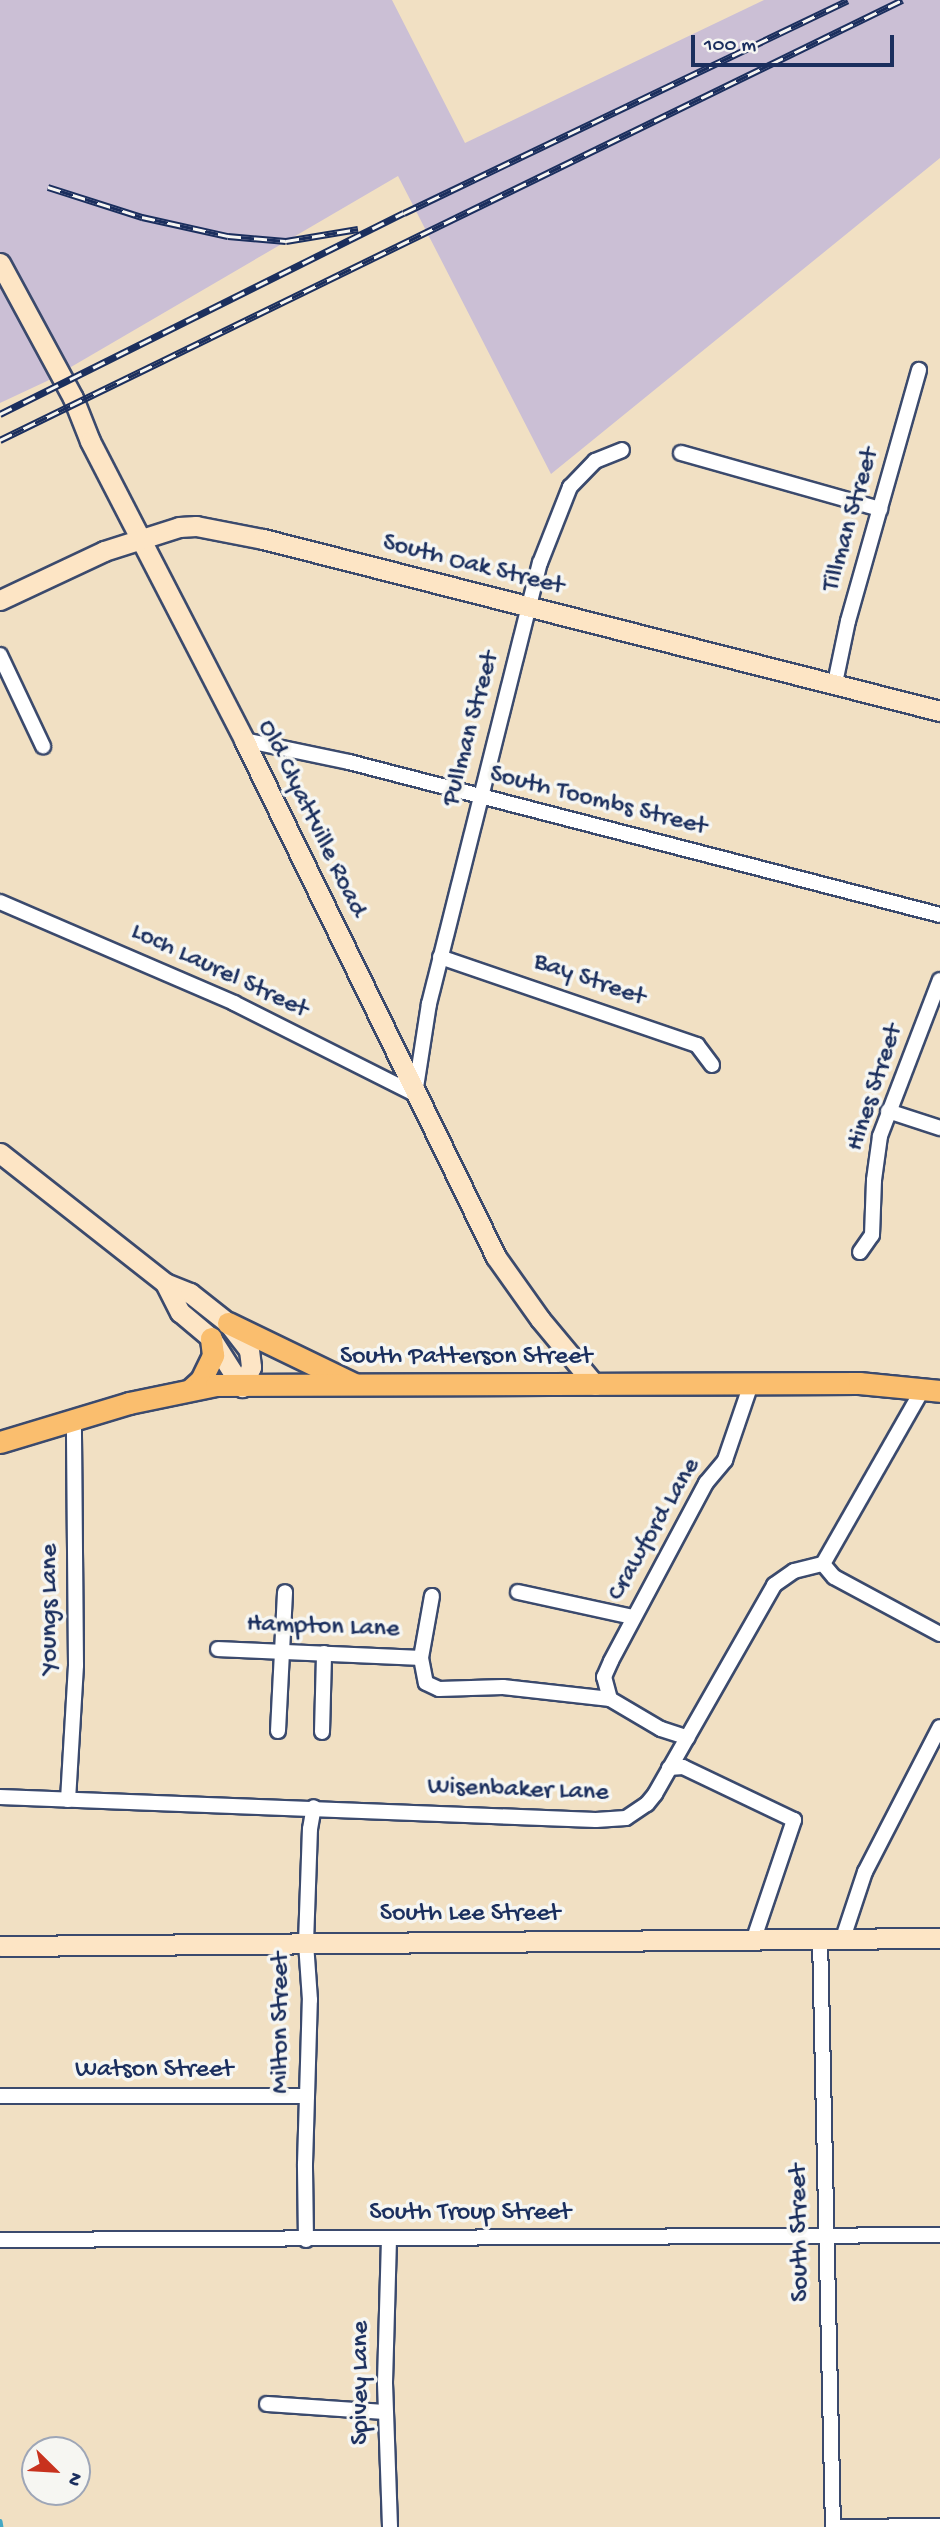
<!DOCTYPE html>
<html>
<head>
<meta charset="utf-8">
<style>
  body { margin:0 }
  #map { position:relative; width:940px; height:2527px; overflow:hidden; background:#f1e0c3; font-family:"Gochi Hand",sans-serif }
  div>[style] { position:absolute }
  .industrial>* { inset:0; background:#cbbfd5 }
  .stream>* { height:4.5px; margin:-2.25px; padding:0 2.25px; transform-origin:2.25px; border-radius:2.25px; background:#44a8c4 }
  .roads { filter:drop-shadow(2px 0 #3b4a6d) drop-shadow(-2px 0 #3b4a6d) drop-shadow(0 2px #3b4a6d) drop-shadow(0 -2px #3b4a6d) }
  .street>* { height:14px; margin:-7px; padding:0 7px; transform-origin:7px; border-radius:7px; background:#fff }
  .secondary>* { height:19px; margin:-9.5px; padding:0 9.5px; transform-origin:9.5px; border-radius:9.5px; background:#fde5c5 }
  .primary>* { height:21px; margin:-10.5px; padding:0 10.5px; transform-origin:10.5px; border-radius:10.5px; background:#fabe6e }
  .rail>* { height:7px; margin-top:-3.5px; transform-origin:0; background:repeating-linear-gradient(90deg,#f6f6f2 0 13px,#1b2f5e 0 26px); box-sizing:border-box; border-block:2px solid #1b2f5e }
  span { translate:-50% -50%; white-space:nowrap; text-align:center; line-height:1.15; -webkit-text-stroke:7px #f6f6f2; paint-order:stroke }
  .street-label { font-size:26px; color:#1b2f5e }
  .north { position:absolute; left:21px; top:2436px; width:70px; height:70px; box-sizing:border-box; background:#f6f6f2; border:2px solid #9ea6b7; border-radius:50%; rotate:114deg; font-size:19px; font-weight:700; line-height:28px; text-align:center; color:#1b2f5e }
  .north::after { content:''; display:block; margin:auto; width:24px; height:32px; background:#c8321e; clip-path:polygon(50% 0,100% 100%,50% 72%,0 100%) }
  .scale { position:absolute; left:691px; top:35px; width:203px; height:32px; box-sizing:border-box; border:4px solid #1b2f5e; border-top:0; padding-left:9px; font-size:21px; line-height:24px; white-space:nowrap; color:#1b2f5e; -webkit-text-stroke:5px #f6f6f2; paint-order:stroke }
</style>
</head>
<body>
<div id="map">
  <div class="industrial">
    <i style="clip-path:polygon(0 0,392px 0,465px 143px,764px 0,940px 0,940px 158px,551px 474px,398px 176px,47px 381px,0 403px)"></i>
  </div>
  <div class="stream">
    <i style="left:0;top:2521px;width:6px;rotate:81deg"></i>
  </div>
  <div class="roads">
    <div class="street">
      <i style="left:681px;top:453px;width:207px;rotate:15.7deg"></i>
      <i style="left:0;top:655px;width:101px;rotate:64.7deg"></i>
      <i style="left:835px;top:683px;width:63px;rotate:-78.2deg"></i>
      <i style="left:848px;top:621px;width:261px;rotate:-74.2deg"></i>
      <i style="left:244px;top:740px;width:107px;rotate:11.8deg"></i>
      <i style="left:349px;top:762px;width:610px;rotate:14.51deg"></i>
      <i style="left:0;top:902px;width:255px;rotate:23.3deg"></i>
      <i style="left:234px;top:1003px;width:203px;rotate:26.7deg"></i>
      <i style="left:415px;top:1094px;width:91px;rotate:-81.2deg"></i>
      <i style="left:429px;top:1004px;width:455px;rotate:-75.9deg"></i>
      <i style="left:540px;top:563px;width:82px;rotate:-68.5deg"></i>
      <i style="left:570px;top:487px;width:36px;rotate:-46deg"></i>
      <i style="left:595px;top:461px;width:29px;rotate:-22deg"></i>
      <i style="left:440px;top:957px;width:272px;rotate:18.9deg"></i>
      <i style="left:697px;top:1045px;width:25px;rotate:53deg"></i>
      <i style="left:888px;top:1111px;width:55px;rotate:18.1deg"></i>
      <i style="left:860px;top:1252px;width:21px;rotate:-55deg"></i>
      <i style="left:872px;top:1235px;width:55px;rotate:-87.9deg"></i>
      <i style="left:874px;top:1180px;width:44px;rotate:-82.2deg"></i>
      <i style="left:880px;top:1136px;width:167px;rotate:-69deg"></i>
      <i style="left:823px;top:1564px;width:17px;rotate:50deg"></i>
      <i style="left:834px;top:1577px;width:120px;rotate:28.3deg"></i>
      <i style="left:518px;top:1592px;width:118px;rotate:12.3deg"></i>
      <i style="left:432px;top:1596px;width:63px;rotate:100.1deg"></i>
      <i style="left:421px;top:1658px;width:25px;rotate:79deg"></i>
      <i style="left:426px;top:1683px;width:14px;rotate:25deg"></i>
      <i style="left:439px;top:1689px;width:64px;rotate:-1.8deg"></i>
      <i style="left:503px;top:1687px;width:108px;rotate:6.4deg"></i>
      <i style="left:610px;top:1699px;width:59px;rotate:30.5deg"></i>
      <i style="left:661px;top:1729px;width:28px;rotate:18deg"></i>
      <i style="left:218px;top:1649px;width:203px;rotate:2.5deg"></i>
      <i style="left:610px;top:1699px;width:23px;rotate:-105deg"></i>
      <i style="left:604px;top:1677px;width:17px;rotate:-66deg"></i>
      <i style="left:611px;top:1661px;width:202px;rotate:-61.9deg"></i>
      <i style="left:706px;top:1483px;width:30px;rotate:-50deg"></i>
      <i style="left:725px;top:1460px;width:80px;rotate:-71.1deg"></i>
      <i style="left:278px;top:1731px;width:139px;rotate:-87.1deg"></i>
      <i style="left:322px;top:1732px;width:79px;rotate:-88.5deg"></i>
      <i style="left:669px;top:1768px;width:14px;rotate:-4deg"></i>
      <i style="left:683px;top:1767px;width:123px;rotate:25.5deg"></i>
      <i style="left:794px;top:1820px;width:125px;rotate:108.7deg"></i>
      <i style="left:0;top:1797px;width:596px;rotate:2.21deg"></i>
      <i style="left:596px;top:1820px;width:30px;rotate:-4deg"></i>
      <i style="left:626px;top:1818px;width:25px;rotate:-34deg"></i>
      <i style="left:647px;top:1804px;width:13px;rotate:-51deg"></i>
      <i style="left:655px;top:1794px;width:241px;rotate:-60.3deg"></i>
      <i style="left:774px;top:1585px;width:24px;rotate:-35deg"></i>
      <i style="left:794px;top:1571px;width:30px;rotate:-14deg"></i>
      <i style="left:823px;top:1564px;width:202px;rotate:-60.3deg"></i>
      <i style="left:68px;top:1800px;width:135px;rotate:-86.6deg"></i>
      <i style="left:76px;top:1665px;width:247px;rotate:-90.5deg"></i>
      <i style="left:820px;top:1938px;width:589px;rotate:88.74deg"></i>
      <i style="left:843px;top:1938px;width:70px;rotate:-71.6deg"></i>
      <i style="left:865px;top:1872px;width:163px;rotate:-62.7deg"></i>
      <i style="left:0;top:2096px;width:307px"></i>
      <i style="left:389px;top:2239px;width:144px;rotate:91.6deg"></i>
      <i style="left:385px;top:2383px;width:144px;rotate:88deg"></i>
      <i style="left:0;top:2240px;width:940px;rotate:-0.3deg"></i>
      <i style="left:306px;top:2240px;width:76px;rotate:-90.8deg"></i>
      <i style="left:305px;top:2164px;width:164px;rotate:-88.3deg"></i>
      <i style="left:310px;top:2000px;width:57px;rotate:-94deg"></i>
      <i style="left:306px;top:1943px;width:114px;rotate:-88deg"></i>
      <i style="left:310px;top:1829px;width:22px;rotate:-80deg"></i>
      <i style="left:267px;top:2404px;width:118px;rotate:3.9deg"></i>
      <i style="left:833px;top:2527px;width:107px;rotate:-0.5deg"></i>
    </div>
    <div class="secondary">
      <i style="left:0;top:263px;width:153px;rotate:61.6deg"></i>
      <i style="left:73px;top:398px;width:46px;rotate:68.4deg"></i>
      <i style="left:90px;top:441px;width:336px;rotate:62.7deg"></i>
      <i style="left:244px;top:740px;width:575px;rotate:64.01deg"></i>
      <i style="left:496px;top:1257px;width:76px;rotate:54.6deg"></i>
      <i style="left:540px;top:1319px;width:86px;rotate:50.2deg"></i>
      <i style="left:0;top:600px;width:115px;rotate:-25.2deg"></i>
      <i style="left:104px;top:551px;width:79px;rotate:-17.7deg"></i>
      <i style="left:179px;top:527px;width:17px;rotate:-3deg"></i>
      <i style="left:196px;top:526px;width:68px;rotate:11deg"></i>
      <i style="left:263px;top:539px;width:699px;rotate:14.26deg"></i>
      <i style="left:0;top:1153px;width:210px;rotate:38.2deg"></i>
      <i style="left:165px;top:1283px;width:27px;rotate:22deg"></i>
      <i style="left:190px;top:1293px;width:48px;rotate:38.3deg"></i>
      <i style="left:228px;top:1323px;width:34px;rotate:52deg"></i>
      <i style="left:249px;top:1350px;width:17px;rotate:83deg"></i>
      <i style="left:251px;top:1367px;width:22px;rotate:114deg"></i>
      <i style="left:165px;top:1283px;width:33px;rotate:63deg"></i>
      <i style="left:180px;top:1312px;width:40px;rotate:40deg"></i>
      <i style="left:211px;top:1338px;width:58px;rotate:57.7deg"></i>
      <i style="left:0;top:1946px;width:940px;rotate:-0.49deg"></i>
    </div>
    <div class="primary">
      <i style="left:228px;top:1323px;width:140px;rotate:25.8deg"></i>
      <i style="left:191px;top:1389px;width:13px;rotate:-42deg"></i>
      <i style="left:201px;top:1380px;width:28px;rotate:-64deg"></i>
      <i style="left:213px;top:1355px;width:17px;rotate:-97deg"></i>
      <i style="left:0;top:1442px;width:135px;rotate:-16.8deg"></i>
      <i style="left:129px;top:1403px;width:89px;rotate:-11.7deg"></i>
      <i style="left:216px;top:1385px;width:643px;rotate:-0.18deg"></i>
      <i style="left:859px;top:1383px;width:81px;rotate:5.6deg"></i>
    </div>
  </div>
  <div class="rail">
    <i style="left:48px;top:187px;width:99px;rotate:17.7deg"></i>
    <i style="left:142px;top:217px;width:88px;rotate:12.5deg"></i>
    <i style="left:228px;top:236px;width:58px;rotate:4.9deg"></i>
    <i style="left:286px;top:241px;width:73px;rotate:-9.5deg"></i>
    <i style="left:0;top:414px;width:451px;rotate:-26.5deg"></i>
    <i style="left:404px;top:213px;width:492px;rotate:-25.6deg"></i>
    <i style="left:0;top:440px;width:1004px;rotate:-26deg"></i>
  </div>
  <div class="street-label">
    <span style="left:852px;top:520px;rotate:-74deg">Tillman Street</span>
    <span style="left:473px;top:566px;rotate:14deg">South Oak Street</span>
    <span style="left:472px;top:729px;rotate:-75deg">Pullman Street</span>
    <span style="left:598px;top:802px;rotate:14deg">South Toombs Street</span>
    <span style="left:311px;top:819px;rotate:64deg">Old Clyattville Road</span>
    <span style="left:219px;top:972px;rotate:25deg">Loch Laurel Street</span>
    <span style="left:589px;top:981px;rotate:19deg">Bay Street</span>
    <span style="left:876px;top:1088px;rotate:-72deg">Hines Street</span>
    <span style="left:466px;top:1358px">South Patterson Street</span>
    <span style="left:655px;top:1530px;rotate:-60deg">Crawford Lane</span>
    <span style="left:51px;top:1609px;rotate:-90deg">Youngs Lane</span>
    <span style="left:323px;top:1628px;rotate:2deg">Hampton Lane</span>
    <span style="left:518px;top:1791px;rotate:2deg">Wisenbaker Lane</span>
    <span style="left:470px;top:1915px">South Lee Street</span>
    <span style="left:282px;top:2023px;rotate:-90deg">Milton Street</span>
    <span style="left:154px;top:2071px">Watson Street</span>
    <span style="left:470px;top:2214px">South Troup Street</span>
    <span style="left:801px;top:2233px;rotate:-91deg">South Street</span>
    <span style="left:362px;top:2383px;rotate:-90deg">Spivey Lane</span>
  </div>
  <div class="north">N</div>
  <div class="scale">100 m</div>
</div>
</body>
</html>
